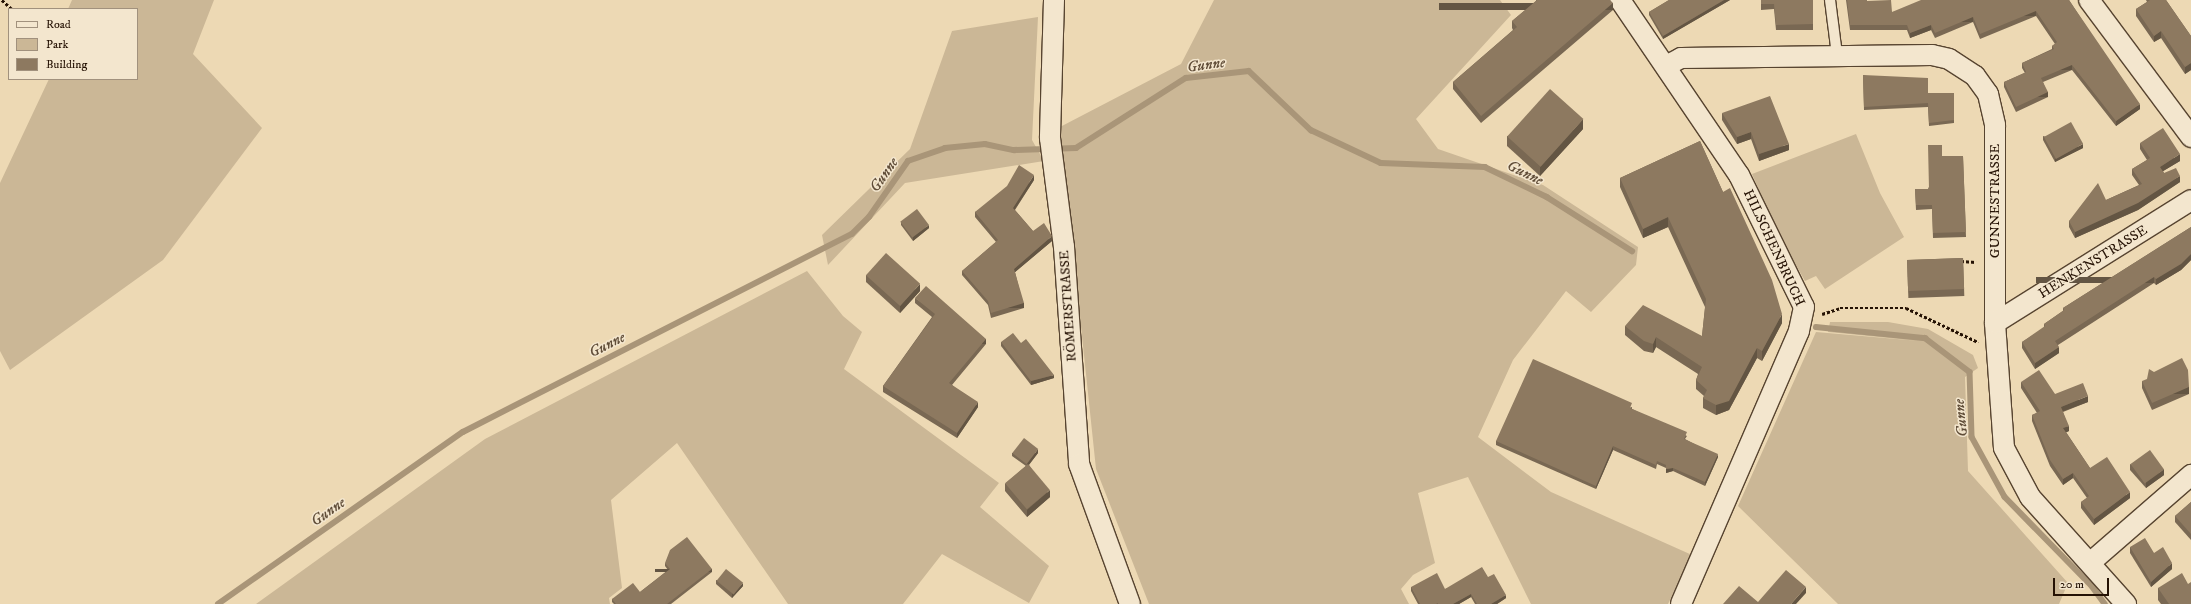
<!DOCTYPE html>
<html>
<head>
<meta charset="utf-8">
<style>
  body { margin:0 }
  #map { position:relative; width:2191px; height:604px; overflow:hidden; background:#edd9b4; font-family:"IM FELL DW Pica",serif }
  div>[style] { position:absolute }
  .green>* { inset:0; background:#cbb796 }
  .stream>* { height:5.5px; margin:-2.75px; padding:0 2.75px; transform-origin:2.75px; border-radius:2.75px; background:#a99578 }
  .path>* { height:2.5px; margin-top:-1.25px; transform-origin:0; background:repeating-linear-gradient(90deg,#251204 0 3px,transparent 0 5px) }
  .roads { filter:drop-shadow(1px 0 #574430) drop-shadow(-1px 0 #574430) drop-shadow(0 1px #574430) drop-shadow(0 -1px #574430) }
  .service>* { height:10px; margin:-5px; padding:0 5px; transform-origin:5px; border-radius:5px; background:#f3e6ce }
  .minor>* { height:20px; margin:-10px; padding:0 10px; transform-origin:10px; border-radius:10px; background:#f3e6ce }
  .wall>* { inset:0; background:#796853; transform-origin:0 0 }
  .shaded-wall>* { inset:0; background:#635543; transform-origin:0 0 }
  .building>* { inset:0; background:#8d7960; transform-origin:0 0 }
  span { translate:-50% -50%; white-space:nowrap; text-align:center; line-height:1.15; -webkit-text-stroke:3px #f3e6ce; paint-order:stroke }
  .street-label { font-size:14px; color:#251204 }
  .water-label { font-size:15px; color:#604d38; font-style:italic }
  .legend { position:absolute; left:8px; top:8px; width:130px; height:72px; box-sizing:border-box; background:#f3e6ce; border:1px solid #a1917d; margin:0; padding:5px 7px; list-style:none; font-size:12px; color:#251204 }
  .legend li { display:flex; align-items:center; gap:8px; height:20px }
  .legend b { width:20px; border:1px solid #a1917d }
  .scale { position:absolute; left:2053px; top:578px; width:56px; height:18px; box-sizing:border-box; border:2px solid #251204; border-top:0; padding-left:5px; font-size:12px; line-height:14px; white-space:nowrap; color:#251204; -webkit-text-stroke:3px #f3e6ce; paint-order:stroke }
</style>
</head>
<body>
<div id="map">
  <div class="green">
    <i style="clip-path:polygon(72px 0,214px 0,193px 54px,262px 128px,163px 260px,10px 370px,0 351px,0 183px,49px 79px,137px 79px,137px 9px,68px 9px)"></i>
    <i style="clip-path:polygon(1214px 0,1500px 0,1511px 15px,1416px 119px,1438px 149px,1543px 185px,1638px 247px,1636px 265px,1591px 312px,1566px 291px,1513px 360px,1478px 437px,1551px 492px,1692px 555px,1668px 604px,1531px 604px,1468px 477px,1418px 493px,1435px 563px,1413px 575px,1401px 589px,1409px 604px,1149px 604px,1096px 469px,1060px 127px,1181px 64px)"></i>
    <i style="clip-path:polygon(1038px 17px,1032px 140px,1044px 161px,905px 183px,828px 265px,822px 235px,910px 149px,952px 31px)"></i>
    <i style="clip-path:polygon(1856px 134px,1880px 193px,1904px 237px,1825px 289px,1816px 276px,1805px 281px,1775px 228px,1752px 174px)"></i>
    <i style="clip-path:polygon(807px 271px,843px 316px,862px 332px,844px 369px,999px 483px,980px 507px,1049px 566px,1029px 603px,942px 554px,903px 604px,788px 604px,677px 443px,611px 500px,622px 588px,609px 598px,610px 604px,256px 604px,485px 439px)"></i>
    <i style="clip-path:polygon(1830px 322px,1888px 322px,1928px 329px,1973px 355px,1978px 368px,1965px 377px,1968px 471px,2068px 583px,2059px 604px,1838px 604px,1738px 506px,1816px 332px,1920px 341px,1963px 374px,1920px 341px,1828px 332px)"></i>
  </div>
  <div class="stream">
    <i style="left:1816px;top:327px;width:110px;rotate:5.8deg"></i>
    <i style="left:1925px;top:338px;width:56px;rotate:37.1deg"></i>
    <i style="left:1970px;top:372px;width:65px;rotate:88.2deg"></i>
    <i style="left:1972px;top:437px;width:68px;rotate:61.2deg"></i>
    <i style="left:2005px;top:497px;width:124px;rotate:45.7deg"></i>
    <i style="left:2092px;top:586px;width:22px;rotate:54deg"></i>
    <i style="left:218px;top:604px;width:299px;rotate:-35.1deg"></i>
    <i style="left:463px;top:432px;width:436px;rotate:-27deg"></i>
    <i style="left:852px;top:234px;width:24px;rotate:-45deg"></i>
    <i style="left:869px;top:217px;width:68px;rotate:-55.1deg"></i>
    <i style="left:908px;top:161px;width:39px;rotate:-19deg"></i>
    <i style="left:945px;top:148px;width:40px;rotate:-5.7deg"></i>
    <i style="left:985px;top:144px;width:30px;rotate:12deg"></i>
    <i style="left:1014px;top:150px;width:62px;rotate:-1.8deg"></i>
    <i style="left:1076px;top:148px;width:130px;rotate:-32.5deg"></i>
    <i style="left:1186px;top:78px;width:63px;rotate:-6.3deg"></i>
    <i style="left:1249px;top:71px;width:86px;rotate:43.6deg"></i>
    <i style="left:1311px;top:130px;width:77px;rotate:25.2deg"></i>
    <i style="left:1381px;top:163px;width:104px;rotate:2.2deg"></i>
    <i style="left:1485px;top:167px;width:69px;rotate:25.8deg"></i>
    <i style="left:1547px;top:197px;width:101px;rotate:32.4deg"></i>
  </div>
  <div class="path">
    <i style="left:2px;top:0;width:13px;rotate:42deg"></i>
    <i style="left:1961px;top:261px;width:15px;rotate:4deg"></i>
    <i style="left:1822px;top:314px;width:19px;rotate:-18deg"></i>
    <i style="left:1840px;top:308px;width:66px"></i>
    <i style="left:1906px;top:308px;width:80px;rotate:25.3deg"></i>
  </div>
  <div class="roads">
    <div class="service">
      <i style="left:1830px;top:0;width:55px;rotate:82.7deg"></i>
    </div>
    <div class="minor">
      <i style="left:1054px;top:0;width:138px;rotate:91.7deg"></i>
      <i style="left:1050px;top:138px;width:110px;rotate:82.7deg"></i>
      <i style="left:1064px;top:247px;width:218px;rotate:86deg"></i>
      <i style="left:1079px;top:464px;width:149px;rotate:70deg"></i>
      <i style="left:1620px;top:0;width:212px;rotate:55.8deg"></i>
      <i style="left:1739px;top:175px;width:147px;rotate:63.8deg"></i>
      <i style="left:1804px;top:307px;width:25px;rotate:102deg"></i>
      <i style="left:1799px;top:331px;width:297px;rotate:113.4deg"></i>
      <i style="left:2089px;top:0;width:171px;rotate:53.3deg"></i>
      <i style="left:1666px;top:66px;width:17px;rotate:-28deg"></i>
      <i style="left:1681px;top:58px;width:251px;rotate:-0.7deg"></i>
      <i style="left:1932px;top:55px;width:17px;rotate:13deg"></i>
      <i style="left:1949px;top:59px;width:31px;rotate:33deg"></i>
      <i style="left:1975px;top:76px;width:22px;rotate:54deg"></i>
      <i style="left:1988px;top:94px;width:32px;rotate:77deg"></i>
      <i style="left:1995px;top:125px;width:198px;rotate:90deg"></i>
      <i style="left:1995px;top:323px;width:125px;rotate:85.9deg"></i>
      <i style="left:2004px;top:448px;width:55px;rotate:62deg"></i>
      <i style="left:2030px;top:497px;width:144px;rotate:48.1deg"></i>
      <i style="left:1995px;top:323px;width:231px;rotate:-32.1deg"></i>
      <i style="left:2091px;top:562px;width:133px;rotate:-41deg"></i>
    </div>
  </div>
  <div class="wall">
    <i style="clip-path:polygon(1536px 0,1610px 0,1613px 10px,1481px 123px,1453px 89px,1453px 82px,1513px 30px,1512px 28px,1512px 21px,1536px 1px)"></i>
    <i style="clip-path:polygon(1669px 0,1730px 0,1663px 39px,1649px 15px,1649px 12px)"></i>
    <i style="clip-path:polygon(1761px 0,1813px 0,1813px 30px,1776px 30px,1774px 9px,1761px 10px)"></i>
    <i style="clip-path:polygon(1846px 0,1867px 0,1867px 1px,1892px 12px,2069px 0,2140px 109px,2116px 126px,2072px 70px,2043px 82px,2048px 97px,2016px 112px,2004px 87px,2004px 82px,2025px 73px,2022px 68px,2022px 63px,2052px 49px,2052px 46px,2055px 44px,2036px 16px,1980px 39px,1973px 22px,1935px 38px,1931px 30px,1910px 38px,1907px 30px,1850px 30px)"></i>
    <i style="clip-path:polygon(2146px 0,2166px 0,2191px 36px,2191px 70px,2185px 74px,2161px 38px,2154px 42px,2136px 16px,2136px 9px,2147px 2px)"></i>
    <i style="clip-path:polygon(1863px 75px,1928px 93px,1954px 93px,1954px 123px,1929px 126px,1928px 107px,1864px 110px)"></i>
    <i style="clip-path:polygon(1722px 113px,1789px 150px,1759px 161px,1751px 139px,1737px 144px,1722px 120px)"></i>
    <i style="clip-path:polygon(1583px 129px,1540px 176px,1507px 146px,1507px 136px)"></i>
    <i style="clip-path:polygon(2043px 136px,2083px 148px,2055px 162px,2043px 140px)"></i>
    <i style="clip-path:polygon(1700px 141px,1782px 323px,1762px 361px,1757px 358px,1729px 410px,1716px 415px,1703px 408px,1703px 398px,1704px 396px,1696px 389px,1696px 380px,1698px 374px,1656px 347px,1653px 353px,1644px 351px,1625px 335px,1625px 326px,1702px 336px,1705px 307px,1668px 227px,1643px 238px,1620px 187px,1620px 178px)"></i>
    <i style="clip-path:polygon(2140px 143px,2180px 161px,2163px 171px,2164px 173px,2180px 182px,2138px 210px,2075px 238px,2069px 227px,2069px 221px,2106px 200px,2139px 185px,2132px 175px,2132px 169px,2147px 160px,2140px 149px)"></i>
    <i style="clip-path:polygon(1942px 156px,1963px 156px,1966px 237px,1933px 238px,1932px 209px,1916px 210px,1915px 189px,1928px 189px)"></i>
    <i style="clip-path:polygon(1034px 180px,1015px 210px,1033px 231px,1052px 241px,1015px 272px,1024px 308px,991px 318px,988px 305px,962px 275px,962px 271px,996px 242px,975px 217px,975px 212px)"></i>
    <i style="clip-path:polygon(901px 222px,929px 228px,913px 241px,901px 225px)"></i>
    <i style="clip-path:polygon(2191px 227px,2191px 260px,2181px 270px,2156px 285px,2154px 283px,2058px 345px,2059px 353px,2035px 369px,2022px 348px,2022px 342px,2044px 328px,2044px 324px,2063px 311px,2063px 308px)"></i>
    <i style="left:1963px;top:258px;width:38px;height:56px;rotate:88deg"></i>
    <i style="clip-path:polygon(866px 275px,920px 291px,900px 313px,866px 282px)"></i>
    <i style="clip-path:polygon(915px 298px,986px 344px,952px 385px,978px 407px,957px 438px,883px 392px,883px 386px,932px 317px,915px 303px)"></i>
    <i style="clip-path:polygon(1001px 342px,1021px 343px,1054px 378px,1031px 385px,1001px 346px)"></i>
    <i style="clip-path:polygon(2142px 381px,2189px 394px,2152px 410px,2142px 388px)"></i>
    <i style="clip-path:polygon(2021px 382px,2055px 394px,2088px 402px,2063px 412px,2069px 431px,2066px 432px,2090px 468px,2130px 498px,2094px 525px,2081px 508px,2081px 502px,2087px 498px,2073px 478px,2063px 485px,2050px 466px,2032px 421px,2032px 415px,2037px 413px,2021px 388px)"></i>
    <i style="clip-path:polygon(1632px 407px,1632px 409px,1687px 436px,1685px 439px,1718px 457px,1705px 486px,1673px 471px,1666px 473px,1666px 468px,1657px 464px,1656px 469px,1613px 450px,1596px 489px,1496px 445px,1496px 441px)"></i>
    <i style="clip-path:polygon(1012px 453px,1038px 453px,1029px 465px,1050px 497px,1027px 517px,1005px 491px,1005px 484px,1026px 466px,1012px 456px)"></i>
    <i style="clip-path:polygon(2130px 464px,2164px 475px,2146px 488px,2130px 470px)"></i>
    <i style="clip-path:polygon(2191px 502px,2191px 540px,2175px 522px,2175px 516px)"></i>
    <i style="clip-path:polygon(2130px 547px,2154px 553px,2172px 569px,2151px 587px,2130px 553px)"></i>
    <i style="clip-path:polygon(665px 563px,712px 572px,671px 604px,614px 604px,612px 602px,612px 599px,640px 592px,668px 570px,665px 566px)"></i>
    <i style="clip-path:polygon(1488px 577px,1506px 598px,1497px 604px,1475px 604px,1471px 597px,1459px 604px,1418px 604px,1411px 591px,1411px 587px,1445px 589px)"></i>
    <i style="clip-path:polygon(716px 580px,743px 586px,732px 598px,716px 584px)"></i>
    <i style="clip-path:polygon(2188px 584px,2191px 604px,2161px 604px,2158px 600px,2158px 588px)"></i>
  </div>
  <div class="shaded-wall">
    <i style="clip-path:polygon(1724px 0,1730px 0,1663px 39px,1663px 36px)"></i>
    <i style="left:1613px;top:3px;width:7px;height:174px;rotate:90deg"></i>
    <i style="left:2036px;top:11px;width:5px;height:61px;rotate:90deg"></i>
    <i style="left:1973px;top:17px;width:5px;height:41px;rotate:90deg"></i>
    <i style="clip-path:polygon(1931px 25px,1931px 30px,1910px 38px,1910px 33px)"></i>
    <i style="clip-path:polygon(2161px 31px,2161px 38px,2154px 42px,2154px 36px)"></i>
    <i style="clip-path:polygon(2191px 63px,2191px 70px,2185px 74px,2185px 67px)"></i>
    <i style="left:2072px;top:65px;width:5px;height:34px;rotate:90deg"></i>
    <i style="left:2048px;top:92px;width:5px;height:35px;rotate:90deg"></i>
    <i style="clip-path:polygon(2140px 104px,2140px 109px,2116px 126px,2116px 121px)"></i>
    <i style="clip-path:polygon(1583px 119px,1583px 129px,1540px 176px,1540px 167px)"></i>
    <i style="clip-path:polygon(1751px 132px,1751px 139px,1737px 144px,1737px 137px)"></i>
    <i style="clip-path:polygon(1789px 144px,1789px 150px,1759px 161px,1759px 154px)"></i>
    <i style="clip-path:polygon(2083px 144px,2083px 148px,2055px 162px,2055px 159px)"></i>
    <i style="clip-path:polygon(2180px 154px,2180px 161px,2160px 173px,2160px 167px)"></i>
    <i style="clip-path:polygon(1034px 175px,1034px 180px,1013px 212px,1013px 208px)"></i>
    <i style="clip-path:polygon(2180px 176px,2180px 182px,2138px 210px,2075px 238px,2075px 232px)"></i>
    <i style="clip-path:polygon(1668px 217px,1668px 227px,1643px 238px,1643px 229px)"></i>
    <i style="clip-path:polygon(929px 225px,929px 228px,913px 241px,913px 237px)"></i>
    <i style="clip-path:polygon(1052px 236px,1052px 241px,1014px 273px,1014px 269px)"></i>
    <i style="clip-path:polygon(2191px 254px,2191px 260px,2181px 270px,2156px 285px,2156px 279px)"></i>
    <i style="left:2154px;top:277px;width:6px;height:118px;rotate:90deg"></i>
    <i style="clip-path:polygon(920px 284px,920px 291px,900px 313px,900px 306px)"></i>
    <i style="left:1024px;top:303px;width:5px;height:34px;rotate:90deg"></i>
    <i style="clip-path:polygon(1782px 314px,1782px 323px,1762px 361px,1762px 351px)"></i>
    <i style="clip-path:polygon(1656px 337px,1656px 347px,1653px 353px,1653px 344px)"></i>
    <i style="left:986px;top:339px;width:5px;height:57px;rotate:90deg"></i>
    <i style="clip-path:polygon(2059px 347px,2059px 353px,2035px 369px,2035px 363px)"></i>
    <i style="clip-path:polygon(1757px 348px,1757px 358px,1729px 410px,1716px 415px,1716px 405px)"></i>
    <i style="clip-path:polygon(1054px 375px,1054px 378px,1031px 385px,1031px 381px)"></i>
    <i style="left:2189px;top:387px;width:7px;height:40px;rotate:90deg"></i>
    <i style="clip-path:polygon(2088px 396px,2088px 402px,2061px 412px,2061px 407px)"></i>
    <i style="clip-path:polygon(978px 402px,978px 407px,957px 438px,957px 433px)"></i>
    <i style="clip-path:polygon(2069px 426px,2069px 431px,2063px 434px,2063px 428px)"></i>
    <i style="clip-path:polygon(1613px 446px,1613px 450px,1596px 489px,1596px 486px)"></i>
    <i style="clip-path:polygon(1038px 449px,1038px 453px,1027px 467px,1027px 464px)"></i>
    <i style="clip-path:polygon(1718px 454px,1718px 457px,1705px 486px,1705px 482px)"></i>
    <i style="clip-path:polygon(1673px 468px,1673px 471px,1666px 473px,1666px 469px)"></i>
    <i style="clip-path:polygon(2164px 469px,2164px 475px,2146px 488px,2146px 482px)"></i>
    <i style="clip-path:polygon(2073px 473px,2073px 478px,2063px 485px,2063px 479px)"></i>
    <i style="clip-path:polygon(1050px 490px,1050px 497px,1027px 517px,1027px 510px)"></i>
    <i style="clip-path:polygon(2130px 492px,2130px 498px,2094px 525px,2094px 519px)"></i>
    <i style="clip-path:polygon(2172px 563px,2172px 569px,2151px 587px,2151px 582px)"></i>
    <i style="left:712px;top:569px;width:3px;height:57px;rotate:90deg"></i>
    <i style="clip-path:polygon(743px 583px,743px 586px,732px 598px,732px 594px)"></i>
    <i style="clip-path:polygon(1806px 587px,1806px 593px,1796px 604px,1791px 604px)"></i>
    <i style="clip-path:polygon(1471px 594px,1471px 597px,1459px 604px,1453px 604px)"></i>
    <i style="clip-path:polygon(1506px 595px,1506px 598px,1497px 604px,1491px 604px)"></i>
  </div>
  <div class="building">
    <i style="clip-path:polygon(1537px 0,1610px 0,1613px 3px,1481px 116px,1453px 82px,1517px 27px,1512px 21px)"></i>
    <i style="clip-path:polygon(1669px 0,1724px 0,1663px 36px,1649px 12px)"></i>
    <i style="clip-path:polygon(1761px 0,1813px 0,1813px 24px,1776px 25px,1774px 4px,1761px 4px)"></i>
    <i style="clip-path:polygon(1847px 0,1867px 0,1867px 1px,1891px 0,1892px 12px,1921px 0,2069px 0,2140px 104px,2116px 121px,2072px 65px,2041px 78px,2048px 92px,2016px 107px,2004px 82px,2026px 72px,2022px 63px,2054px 49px,2052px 46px,2057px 42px,2036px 11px,1980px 34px,1973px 17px,1935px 33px,1931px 25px,1910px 33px,1907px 25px,1850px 25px)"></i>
    <i style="clip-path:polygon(2150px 0,2166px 0,2191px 36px,2191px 63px,2185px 67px,2161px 31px,2154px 36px,2136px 9px)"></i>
    <i style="clip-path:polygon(1863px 75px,1928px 78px,1928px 93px,1954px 93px,1954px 120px,1929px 123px,1928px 103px,1864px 107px)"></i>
    <i style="left:1550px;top:89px;width:45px;height:64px;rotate:42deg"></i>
    <i style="clip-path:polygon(1770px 96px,1789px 144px,1759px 154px,1751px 132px,1737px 137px,1722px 113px)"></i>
    <i style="left:2071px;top:122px;width:25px;height:31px;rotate:61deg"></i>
    <i style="clip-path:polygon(2163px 128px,2180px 154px,2160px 167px,2164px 173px,2176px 168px,2180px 176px,2138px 203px,2075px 232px,2069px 221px,2098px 183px,2106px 200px,2142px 184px,2132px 169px,2150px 158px,2140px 143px)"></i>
    <i style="clip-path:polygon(1700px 141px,1723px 192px,1730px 188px,1772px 280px,1782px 314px,1762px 351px,1757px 348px,1729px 401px,1716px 405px,1703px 398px,1707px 390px,1696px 380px,1702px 367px,1656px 337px,1653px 344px,1644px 341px,1625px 326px,1643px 305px,1702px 336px,1706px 299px,1668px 217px,1643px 229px,1620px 178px)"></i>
    <i style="clip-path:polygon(1928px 145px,1942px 145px,1942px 156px,1963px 156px,1966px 232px,1933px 233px,1932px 205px,1916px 205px,1915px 189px,1929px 189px)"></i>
    <i style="clip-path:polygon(1019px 165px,1034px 175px,1013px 208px,1033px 231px,1044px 223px,1052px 236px,1014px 269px,1024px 303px,991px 313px,988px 301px,962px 271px,998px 240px,975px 212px,1007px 186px)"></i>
    <i style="left:917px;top:209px;width:20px;height:21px;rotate:53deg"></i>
    <i style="clip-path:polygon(2191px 227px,2191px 254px,2181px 264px,2156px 279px,2154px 277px,2055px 341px,2059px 347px,2035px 363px,2022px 342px,2045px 326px,2044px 324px,2064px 310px,2063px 308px)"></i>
    <i style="left:886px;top:253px;width:46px;height:30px;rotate:42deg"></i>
    <i style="left:1963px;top:258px;width:31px;height:56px;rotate:88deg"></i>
    <i style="clip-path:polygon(926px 286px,986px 339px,949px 383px,978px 402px,957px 433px,883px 386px,935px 314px,915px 298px)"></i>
    <i style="clip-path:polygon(1013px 333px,1021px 343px,1026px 339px,1054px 375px,1031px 381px,1001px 342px)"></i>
    <i style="clip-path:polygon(2182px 358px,2188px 370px,2189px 387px,2152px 403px,2142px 381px,2147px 379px,2149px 369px,2154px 372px)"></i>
    <i style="clip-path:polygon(1533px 359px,1632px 403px,1630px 408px,1687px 432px,1684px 439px,1718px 454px,1705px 482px,1673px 468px,1666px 469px,1666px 465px,1657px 461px,1656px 465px,1613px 446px,1596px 486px,1496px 441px)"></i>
    <i style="clip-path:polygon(2039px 370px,2055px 394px,2083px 383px,2088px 396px,2061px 407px,2069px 426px,2063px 428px,2090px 468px,2107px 457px,2130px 492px,2094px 519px,2081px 502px,2089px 496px,2073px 473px,2063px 479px,2050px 460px,2032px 415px,2040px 411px,2021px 382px)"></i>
    <i style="left:1024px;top:438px;width:18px;height:19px;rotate:38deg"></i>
    <i style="left:2150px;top:450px;width:24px;height:24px;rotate:54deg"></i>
    <i style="left:1028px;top:464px;width:34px;height:30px;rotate:50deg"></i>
    <i style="clip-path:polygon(2191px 502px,2191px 534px,2175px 516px)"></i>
    <i style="clip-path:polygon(687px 537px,712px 569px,667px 604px,616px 604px,612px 599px,633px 583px,640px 592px,670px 569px,665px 563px,670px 550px)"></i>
    <i style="clip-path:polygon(2145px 538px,2154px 553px,2163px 547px,2172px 563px,2151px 582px,2130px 547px)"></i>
    <i style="clip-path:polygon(1482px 567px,1488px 577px,1494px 574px,1506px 595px,1491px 604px,1477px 604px,1471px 594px,1453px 604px,1438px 604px,1438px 603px,1436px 604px,1420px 604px,1411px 587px,1437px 573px,1445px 589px)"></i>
    <i style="left:726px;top:569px;width:22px;height:15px;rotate:39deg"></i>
    <i style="clip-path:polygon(1786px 570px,1806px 587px,1791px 604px,1723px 604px,1739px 586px,1758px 602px)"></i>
    <i style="clip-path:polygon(2182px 573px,2188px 584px,2191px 582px,2191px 604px,2169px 604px,2158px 588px)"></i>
  </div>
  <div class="street-label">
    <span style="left:1995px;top:201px;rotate:-90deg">GUNNESTRASSE</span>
    <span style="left:1774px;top:248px;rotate:65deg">HILSCHENBRUCH</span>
    <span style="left:2093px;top:262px;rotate:-32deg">HENKENSTRASSE</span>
    <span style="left:1068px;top:306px;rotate:-94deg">RÖMERSTRASSE</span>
  </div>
  <div class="water-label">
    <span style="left:1206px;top:65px;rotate:-8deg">Gunne</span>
    <span style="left:1525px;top:173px;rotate:26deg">Gunne</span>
    <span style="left:884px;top:175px;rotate:-55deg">Gunne</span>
    <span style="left:607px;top:345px;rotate:-27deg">Gunne</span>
    <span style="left:1961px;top:418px;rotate:-96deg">Gunne</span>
    <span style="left:328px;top:512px;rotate:-35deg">Gunne</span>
  </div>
  <ul class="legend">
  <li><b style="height:5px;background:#f3e6ce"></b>Road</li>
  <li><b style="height:11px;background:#cbb796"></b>Park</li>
  <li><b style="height:11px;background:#8d7960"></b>Building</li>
  </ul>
  <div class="scale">20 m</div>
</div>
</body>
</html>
